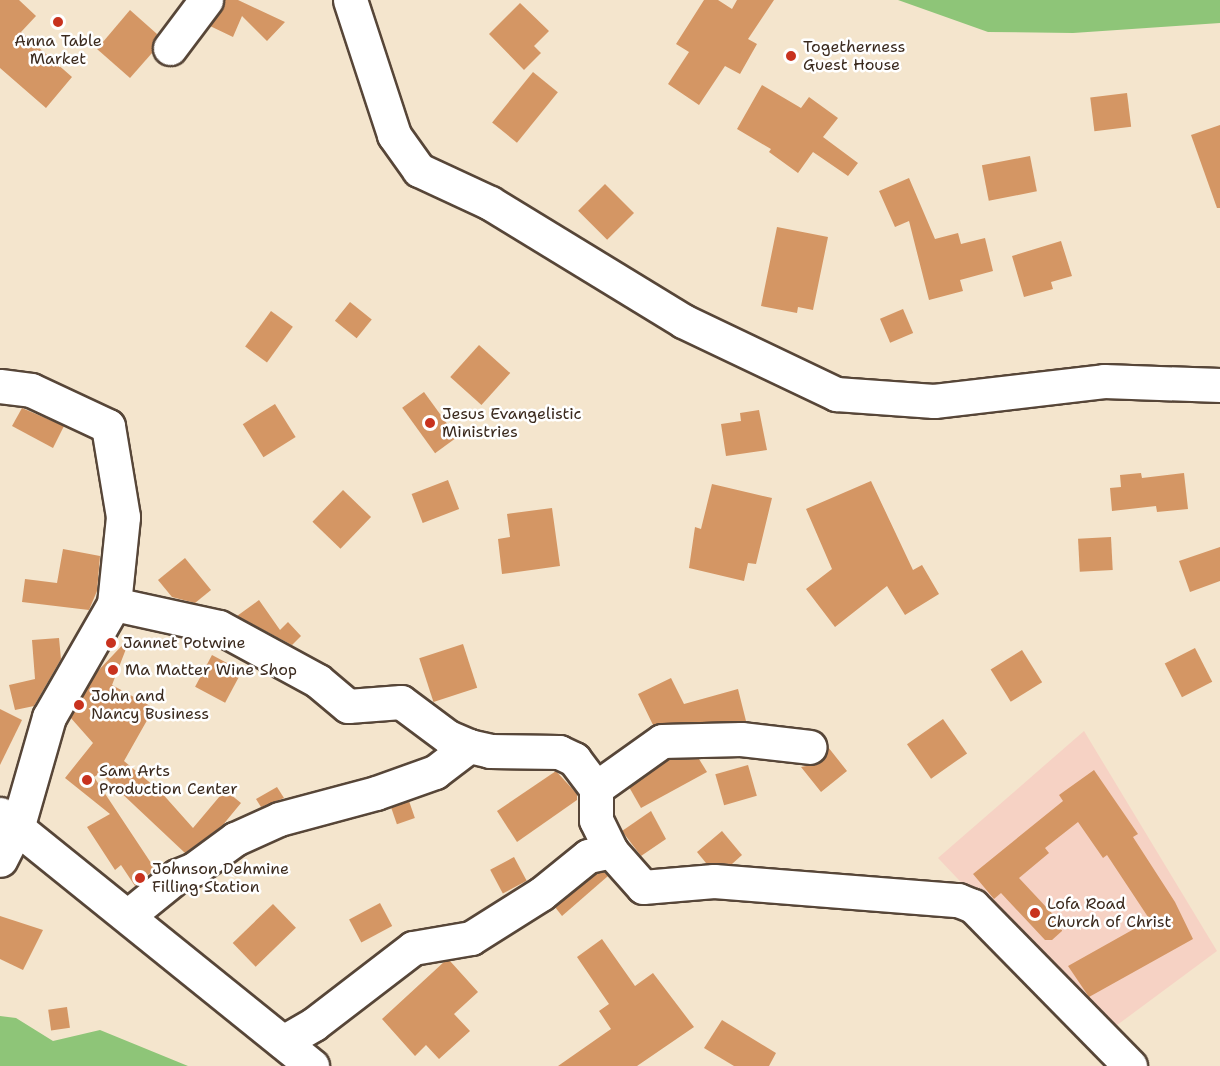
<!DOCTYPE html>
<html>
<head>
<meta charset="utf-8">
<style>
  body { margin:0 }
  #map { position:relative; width:1220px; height:1066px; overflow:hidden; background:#f4e5cd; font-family:"Shantell Sans",sans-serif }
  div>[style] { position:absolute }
  .built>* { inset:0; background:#f6d2c4 }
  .green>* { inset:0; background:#8ec578 }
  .building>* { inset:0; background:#d49664; transform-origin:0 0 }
  .roads { filter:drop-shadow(2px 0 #574638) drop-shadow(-2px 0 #574638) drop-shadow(0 2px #574638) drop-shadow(0 -2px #574638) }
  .minor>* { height:33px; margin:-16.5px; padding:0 16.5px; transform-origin:16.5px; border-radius:16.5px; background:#fff }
  .major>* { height:33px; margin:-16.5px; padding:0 16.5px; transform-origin:16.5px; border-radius:16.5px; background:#fff }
  .dots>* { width:16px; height:16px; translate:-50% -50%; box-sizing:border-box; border:3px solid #fff; border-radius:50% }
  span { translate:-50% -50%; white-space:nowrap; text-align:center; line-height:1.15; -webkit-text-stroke:5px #fff; paint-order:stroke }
  .poi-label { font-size:16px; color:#3b2a1e }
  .left { translate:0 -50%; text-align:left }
</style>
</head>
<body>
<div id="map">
  <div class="built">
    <i style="clip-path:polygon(1084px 731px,1217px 951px,1105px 1034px,938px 858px)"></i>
  </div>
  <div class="green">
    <i style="clip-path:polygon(898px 0,1220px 0,1220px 23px,1073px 33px,988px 32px)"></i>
    <i style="clip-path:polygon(0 1016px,16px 1018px,53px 1041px,100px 1030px,188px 1066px,0 1066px)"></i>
  </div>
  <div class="building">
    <i style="clip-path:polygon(0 0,19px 0,36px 16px,21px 32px,72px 77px,46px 108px,0 68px)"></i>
    <i style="clip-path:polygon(224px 0,238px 0,285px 22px,267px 41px,242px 16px,233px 37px,210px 26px)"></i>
    <i style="clip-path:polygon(704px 0,718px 0,732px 9px,737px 0,774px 0,748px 39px,757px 44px,740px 74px,725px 66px,699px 105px,668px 84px,689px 52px,676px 44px)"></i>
    <i style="clip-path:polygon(520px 3px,549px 31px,534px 46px,541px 53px,524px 70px,489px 34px)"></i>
    <i style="clip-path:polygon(130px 10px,157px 34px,152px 53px,130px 78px,97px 49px)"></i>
    <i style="left:533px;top:72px;width:32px;height:65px;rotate:39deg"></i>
    <i style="clip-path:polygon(762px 85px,801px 108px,809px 97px,838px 118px,823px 137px,858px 163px,848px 176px,813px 152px,798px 173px,769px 152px,771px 149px,737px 129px)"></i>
    <i style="left:1127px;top:93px;width:34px;height:37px;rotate:83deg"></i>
    <i style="clip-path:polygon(1220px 125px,1220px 208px,1217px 208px,1191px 135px)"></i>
    <i style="left:1030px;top:156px;width:36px;height:49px;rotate:79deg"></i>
    <i style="clip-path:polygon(909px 178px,935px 239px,958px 233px,961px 244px,985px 238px,993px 271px,960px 280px,963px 291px,929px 300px,909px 221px,895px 227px,879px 191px)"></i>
    <i style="left:605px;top:184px;width:41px;height:38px;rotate:45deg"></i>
    <i style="clip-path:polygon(777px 227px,828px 237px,813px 310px,798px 307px,797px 313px,761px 306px)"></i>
    <i style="clip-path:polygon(1061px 241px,1072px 276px,1051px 282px,1053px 289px,1024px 297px,1012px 256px)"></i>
    <i style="left:350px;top:302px;width:28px;height:24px;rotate:39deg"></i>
    <i style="left:903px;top:309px;width:26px;height:25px;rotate:67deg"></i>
    <i style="left:271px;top:311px;width:27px;height:44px;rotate:36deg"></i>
    <i style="left:479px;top:345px;width:42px;height:43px;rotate:42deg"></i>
    <i style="left:424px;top:392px;width:56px;height:27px;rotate:54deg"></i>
    <i style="left:275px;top:404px;width:39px;height:38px;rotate:58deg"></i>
    <i style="clip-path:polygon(22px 408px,64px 426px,53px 448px,12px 426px)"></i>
    <i style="clip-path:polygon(759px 410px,767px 450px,726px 456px,721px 424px,741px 421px,740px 413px)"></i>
    <i style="clip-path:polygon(1141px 473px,1142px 478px,1184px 473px,1188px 509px,1157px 512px,1156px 506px,1112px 511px,1110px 488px,1121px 487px,1120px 475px)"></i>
    <i style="left:448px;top:480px;width:31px;height:39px;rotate:69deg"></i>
    <i style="clip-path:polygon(871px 481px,913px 570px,922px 565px,939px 594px,905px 615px,887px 586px,835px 627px,806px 589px,832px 569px,806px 509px)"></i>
    <i style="clip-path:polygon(712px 484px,772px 498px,756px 564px,748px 563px,744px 581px,689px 568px,695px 527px,701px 529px)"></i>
    <i style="left:343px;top:490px;width:39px;height:44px;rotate:44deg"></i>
    <i style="clip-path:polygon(552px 508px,560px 566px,502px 574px,498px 539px,510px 537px,507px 514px)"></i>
    <i style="left:1111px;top:537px;width:33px;height:33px;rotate:87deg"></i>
    <i style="clip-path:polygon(1220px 547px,1220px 581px,1190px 592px,1179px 561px)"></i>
    <i style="clip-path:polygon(63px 549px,100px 556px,97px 591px,89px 610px,22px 602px,25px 579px,57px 583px)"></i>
    <i style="clip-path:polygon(185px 558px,211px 590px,195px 603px,172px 597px,158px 580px)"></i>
    <i style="clip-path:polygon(259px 600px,280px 630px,288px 622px,301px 636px,292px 645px,237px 616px)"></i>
    <i style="clip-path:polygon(131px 636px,112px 685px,154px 708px,124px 761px,160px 791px,193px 828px,225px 790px,241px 803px,222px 826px,185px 853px,100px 773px,94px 777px,155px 869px,135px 886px,121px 865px,115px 870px,87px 827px,110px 814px,65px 778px,93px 743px,70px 717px,96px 673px)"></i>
    <i style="clip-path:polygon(59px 638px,61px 659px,34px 706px,15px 710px,9px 685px,35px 679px,32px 640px)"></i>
    <i style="left:463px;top:644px;width:46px;height:46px;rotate:72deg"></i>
    <i style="left:1195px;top:648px;width:38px;height:34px;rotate:63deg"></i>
    <i style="left:1022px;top:650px;width:38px;height:37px;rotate:58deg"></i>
    <i style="left:212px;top:655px;width:34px;height:36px;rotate:28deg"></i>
    <i style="clip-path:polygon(671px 678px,684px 704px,738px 689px,746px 721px,653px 725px,638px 694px)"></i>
    <i style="clip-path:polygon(0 709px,22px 720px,0 765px)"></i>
    <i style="left:943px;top:719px;width:42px;height:44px;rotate:55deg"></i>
    <i style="clip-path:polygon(828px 747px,847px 771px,821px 792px,801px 767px,818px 764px,825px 758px)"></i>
    <i style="clip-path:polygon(699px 759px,707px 772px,641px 808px,629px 787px,668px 760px)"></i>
    <i style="left:748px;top:765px;width:32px;height:34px;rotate:74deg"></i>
    <i style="clip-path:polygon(1094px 770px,1138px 834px,1133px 837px,1175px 902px,1193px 939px,1089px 997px,1068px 966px,1150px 920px,1107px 855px,1103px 858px,1078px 822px,1045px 848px,1049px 853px,1019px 878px,1062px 924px,1062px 931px,1052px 940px,1045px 940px,1001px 893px,994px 899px,973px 874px,1063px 801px,1059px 795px)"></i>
    <i style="clip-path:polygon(556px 771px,577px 794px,577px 800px,517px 842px,497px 811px)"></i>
    <i style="clip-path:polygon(277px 787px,284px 798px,261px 807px,256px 799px)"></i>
    <i style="left:409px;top:801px;width:18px;height:19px;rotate:71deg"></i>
    <i style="clip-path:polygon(651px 811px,666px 839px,641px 856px,622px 831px)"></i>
    <i style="clip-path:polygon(722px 831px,742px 855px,732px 864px,706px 863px,697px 852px)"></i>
    <i style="left:514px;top:857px;width:27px;height:27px;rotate:62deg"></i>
    <i style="clip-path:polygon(604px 872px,608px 876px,562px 916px,555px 907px,596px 873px)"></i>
    <i style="left:380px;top:903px;width:26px;height:35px;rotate:62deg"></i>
    <i style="left:273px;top:904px;width:33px;height:56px;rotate:46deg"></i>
    <i style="clip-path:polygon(0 916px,43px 930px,23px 970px,0 959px)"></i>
    <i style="clip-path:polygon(602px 939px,635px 986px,653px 973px,694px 1027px,637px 1066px,558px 1066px,611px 1029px,599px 1011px,609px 1004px,577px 957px)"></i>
    <i style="clip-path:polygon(445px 961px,450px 961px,478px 992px,454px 1014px,470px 1031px,439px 1059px,426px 1045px,415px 1056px,382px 1019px)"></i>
    <i style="left:67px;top:1007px;width:21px;height:19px;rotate:82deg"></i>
    <i style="clip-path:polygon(722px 1020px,776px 1053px,769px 1066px,734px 1066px,704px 1048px)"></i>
  </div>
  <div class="roads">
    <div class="minor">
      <i style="left:350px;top:0;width:142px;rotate:71.9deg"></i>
      <i style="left:394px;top:135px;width:43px;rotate:54.5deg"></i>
      <i style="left:419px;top:170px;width:78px;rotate:24.9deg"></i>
      <i style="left:490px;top:203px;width:226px;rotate:31.4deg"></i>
      <i style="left:683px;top:321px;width:170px;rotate:25.5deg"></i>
      <i style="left:836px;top:394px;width:98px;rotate:4.1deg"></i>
      <i style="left:934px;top:401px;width:171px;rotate:-6.7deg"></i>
      <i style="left:1104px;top:381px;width:116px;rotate:2deg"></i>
      <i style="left:170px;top:48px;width:60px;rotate:-53.1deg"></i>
      <i style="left:0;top:386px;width:31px;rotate:7deg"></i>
      <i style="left:31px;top:390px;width:85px;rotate:25.1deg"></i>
      <i style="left:108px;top:426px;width:92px;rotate:80.6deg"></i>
      <i style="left:123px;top:517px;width:87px;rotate:95.9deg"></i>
      <i style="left:114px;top:604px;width:130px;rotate:119.9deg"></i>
      <i style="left:49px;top:717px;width:112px;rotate:106deg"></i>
      <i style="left:18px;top:825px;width:39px;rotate:117deg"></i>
      <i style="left:114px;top:604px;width:107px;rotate:12.4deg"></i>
      <i style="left:219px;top:627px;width:113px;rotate:28.6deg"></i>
      <i style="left:318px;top:681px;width:39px;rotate:40deg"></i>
      <i style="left:348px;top:706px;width:53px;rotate:-4.3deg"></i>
      <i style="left:401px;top:702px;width:59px;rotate:36.7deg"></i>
      <i style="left:448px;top:737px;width:23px;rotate:23deg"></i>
      <i style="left:469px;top:746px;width:22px;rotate:13deg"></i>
      <i style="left:490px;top:751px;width:69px;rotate:0.8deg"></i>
      <i style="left:559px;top:752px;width:17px;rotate:25deg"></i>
      <i style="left:574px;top:759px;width:36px;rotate:53deg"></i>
      <i style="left:596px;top:788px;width:32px;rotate:90deg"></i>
      <i style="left:596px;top:820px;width:34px;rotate:64deg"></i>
      <i style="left:596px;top:788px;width:81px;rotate:-35.5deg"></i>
      <i style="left:662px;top:741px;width:79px;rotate:-1.5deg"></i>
      <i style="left:741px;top:739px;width:69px;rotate:6.6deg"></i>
      <i style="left:129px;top:915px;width:62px;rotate:-39.1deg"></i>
      <i style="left:177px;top:876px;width:18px;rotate:-22deg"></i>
      <i style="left:194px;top:869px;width:51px;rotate:-36.2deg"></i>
      <i style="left:235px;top:839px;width:48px;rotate:-24.4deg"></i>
      <i style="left:279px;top:819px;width:100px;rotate:-15deg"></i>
      <i style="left:376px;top:793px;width:63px;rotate:-19.6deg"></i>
      <i style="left:435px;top:772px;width:43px;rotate:-37.4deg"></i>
      <i style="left:283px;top:1042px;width:36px;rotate:-30deg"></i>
      <i style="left:314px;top:1024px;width:125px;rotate:-37.5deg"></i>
      <i style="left:413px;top:948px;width:59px;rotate:-9.8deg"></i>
      <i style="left:471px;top:938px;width:83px;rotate:-32.2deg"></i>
      <i style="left:541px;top:894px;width:60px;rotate:-39deg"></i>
      <i style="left:588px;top:856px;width:24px;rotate:-12deg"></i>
      <i style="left:611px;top:851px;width:48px;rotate:48.4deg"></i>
      <i style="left:643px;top:887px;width:71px;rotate:-4.8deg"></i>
      <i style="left:714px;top:881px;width:245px;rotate:4.5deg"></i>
      <i style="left:958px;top:900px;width:16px;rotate:22deg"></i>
      <i style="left:973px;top:906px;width:224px;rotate:45.5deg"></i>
    </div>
    <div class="major">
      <i style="left:0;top:814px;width:401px;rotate:38.9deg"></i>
    </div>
  </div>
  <div class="dots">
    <i style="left:58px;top:22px;background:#c8321e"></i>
    <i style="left:791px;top:56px;background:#c8321e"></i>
    <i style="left:430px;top:423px;background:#c8321e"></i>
    <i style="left:111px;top:643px;background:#c8321e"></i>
    <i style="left:113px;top:670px;background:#c8321e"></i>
    <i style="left:79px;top:705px;background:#c8321e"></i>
    <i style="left:87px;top:780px;background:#c8321e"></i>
    <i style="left:140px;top:878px;background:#c8321e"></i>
    <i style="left:1035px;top:913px;background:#c8321e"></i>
  </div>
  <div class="poi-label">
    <span style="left:58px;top:50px">Anna Table<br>Market</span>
    <span class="left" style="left:803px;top:56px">Togetherness<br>Guest House</span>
    <span class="left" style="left:442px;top:423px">Jesus Evangelistic<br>Ministries</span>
    <span class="left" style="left:123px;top:643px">Jannet Potwine</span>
    <span class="left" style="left:125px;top:670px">Ma Matter Wine Shop</span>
    <span class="left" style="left:91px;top:705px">John and<br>Nancy Business</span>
    <span class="left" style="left:99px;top:780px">Sam Arts<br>Production Center</span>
    <span class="left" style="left:152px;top:878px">Johnson Dehmine<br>Filling Station</span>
    <span class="left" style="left:1047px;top:913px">Lofa Road<br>Church of Christ</span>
  </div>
</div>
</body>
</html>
